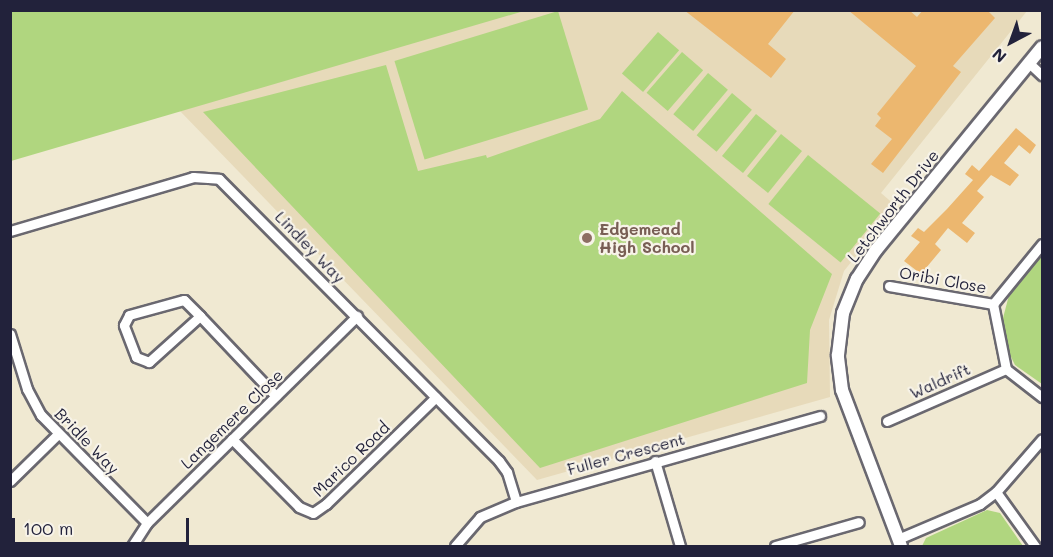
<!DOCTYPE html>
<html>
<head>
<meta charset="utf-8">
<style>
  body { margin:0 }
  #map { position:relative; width:1053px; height:557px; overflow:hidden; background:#f0e9d2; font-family:Mali,sans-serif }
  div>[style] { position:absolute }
  .built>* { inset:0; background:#e7daba }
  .green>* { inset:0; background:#b0d67f; transform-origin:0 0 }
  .building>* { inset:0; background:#ecb76f }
  .roads { filter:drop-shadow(2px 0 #6a6870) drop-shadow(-2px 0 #6a6870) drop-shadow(0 2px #6a6870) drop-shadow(0 -2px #6a6870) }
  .minor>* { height:9px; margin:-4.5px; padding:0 4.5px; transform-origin:4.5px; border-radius:4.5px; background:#fff }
  .tertiary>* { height:12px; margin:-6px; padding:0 6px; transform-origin:6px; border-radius:6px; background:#fff }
  .dots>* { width:16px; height:16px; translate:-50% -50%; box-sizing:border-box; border:3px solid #f7f3e8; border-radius:50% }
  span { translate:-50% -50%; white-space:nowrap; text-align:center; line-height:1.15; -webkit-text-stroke:4.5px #f7f3e8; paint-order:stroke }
  .street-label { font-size:16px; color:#22223b }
  .education-label { font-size:16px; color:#785e54; font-weight:700 }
  .left { translate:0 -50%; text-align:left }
  .frame { position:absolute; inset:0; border:12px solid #22223b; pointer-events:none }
  .north { position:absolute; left:981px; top:12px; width:60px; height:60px; -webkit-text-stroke:4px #f7f3e8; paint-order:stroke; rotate:221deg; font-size:16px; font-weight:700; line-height:24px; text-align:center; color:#22223b }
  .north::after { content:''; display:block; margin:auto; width:21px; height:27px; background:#22223b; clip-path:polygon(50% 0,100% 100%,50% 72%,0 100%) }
  .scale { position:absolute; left:12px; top:518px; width:177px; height:27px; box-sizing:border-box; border:3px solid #22223b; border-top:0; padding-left:8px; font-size:18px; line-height:21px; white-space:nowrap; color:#22223b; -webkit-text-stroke:4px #f7f3e8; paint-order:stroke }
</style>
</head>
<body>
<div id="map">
  <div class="built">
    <i style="clip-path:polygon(511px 11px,1027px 11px,881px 193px,896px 206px,844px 271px,829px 320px,830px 397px,537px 480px,180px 111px)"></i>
  </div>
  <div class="green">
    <i style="clip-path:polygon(11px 10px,524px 10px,524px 11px,11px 161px)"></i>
    <i style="left:558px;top:11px;width:103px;height:171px;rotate:73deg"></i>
    <i style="left:658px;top:32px;width:28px;height:55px;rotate:41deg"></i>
    <i style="left:682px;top:52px;width:28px;height:54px;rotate:41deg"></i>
    <i style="clip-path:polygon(386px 65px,418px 171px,486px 155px,487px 158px,600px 119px,622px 91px,832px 274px,810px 330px,807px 383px,540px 468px,203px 112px)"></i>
    <i style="left:708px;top:73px;width:26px;height:54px;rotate:40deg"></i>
    <i style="left:732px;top:93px;width:26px;height:55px;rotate:40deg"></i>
    <i style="left:756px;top:114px;width:27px;height:54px;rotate:39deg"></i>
    <i style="left:781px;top:134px;width:27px;height:54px;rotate:39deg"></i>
    <i style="left:808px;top:155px;width:93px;height:63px;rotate:39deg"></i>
    <i style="clip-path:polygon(1042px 252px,1042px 384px,1015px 365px,1007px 349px,1002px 322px,1009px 295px)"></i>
    <i style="clip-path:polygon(987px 510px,1000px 513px,1023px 546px,922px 546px,926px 538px)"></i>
  </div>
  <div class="building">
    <i style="clip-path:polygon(684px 10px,795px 10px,768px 44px,786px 59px,771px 78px)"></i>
    <i style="clip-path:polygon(848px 10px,909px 10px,917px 17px,923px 10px,987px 10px,995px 18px,953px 66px,961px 72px,883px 173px,871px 164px,892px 139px,875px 126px,881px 118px,877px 114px,916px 66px)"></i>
    <i style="clip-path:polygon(1016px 128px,1036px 145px,1030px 154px,1019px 145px,1004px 163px,1019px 175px,1010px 186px,991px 175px,977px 191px,984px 197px,962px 223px,975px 233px,967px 243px,948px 228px,935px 244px,941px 250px,921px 274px,904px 261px,920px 242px,911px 236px,918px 228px,924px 232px,947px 209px,973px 180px,965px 174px,972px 165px,979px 171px)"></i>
  </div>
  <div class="roads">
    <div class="minor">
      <i style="left:1029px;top:63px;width:18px;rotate:43deg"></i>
      <i style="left:10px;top:231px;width:191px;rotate:-16.4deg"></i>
      <i style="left:193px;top:177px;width:26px;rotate:4deg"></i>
      <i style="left:219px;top:179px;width:397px;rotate:45.2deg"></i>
      <i style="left:499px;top:461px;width:14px;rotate:54deg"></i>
      <i style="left:507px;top:472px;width:31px;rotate:73deg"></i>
      <i style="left:1042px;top:244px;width:77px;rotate:129.2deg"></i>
      <i style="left:993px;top:304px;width:66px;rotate:78.7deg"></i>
      <i style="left:1006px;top:369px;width:46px;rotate:37.9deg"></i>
      <i style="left:889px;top:286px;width:106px;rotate:9.8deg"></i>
      <i style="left:200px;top:316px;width:69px;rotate:138deg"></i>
      <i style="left:149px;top:362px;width:14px;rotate:-159deg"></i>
      <i style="left:136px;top:357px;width:34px;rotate:-111deg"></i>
      <i style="left:124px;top:325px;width:11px;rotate:-63deg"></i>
      <i style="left:129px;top:315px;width:57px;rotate:-15.3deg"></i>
      <i style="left:184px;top:300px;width:23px;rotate:45deg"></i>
      <i style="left:200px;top:316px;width:110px;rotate:46.5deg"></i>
      <i style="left:10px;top:334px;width:58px;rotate:72.8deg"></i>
      <i style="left:27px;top:389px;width:30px;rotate:62deg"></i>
      <i style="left:41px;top:415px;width:151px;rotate:45.5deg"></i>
      <i style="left:887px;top:421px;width:130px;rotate:-23.6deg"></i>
      <i style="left:232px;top:439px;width:95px;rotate:45.4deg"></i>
      <i style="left:299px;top:507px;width:15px;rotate:23deg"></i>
      <i style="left:313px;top:513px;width:16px;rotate:-35deg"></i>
      <i style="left:326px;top:504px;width:153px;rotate:-44.2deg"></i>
      <i style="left:655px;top:461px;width:89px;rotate:73.6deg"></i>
      <i style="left:10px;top:481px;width:66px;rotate:-44.4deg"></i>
      <i style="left:996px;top:492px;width:67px;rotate:54.2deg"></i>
      <i style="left:898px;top:539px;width:89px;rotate:-23.1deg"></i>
      <i style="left:980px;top:504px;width:20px;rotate:-37deg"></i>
      <i style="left:996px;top:492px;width:70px;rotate:-49deg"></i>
      <i style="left:132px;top:546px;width:27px;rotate:-57deg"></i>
      <i style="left:147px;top:523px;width:295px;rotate:-44.6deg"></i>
      <i style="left:455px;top:546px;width:38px;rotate:-49deg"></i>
      <i style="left:480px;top:517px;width:39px;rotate:-23deg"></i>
      <i style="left:516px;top:502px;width:316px;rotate:-15.8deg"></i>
      <i style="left:775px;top:546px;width:87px;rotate:-15.9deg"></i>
    </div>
    <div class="tertiary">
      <i style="left:901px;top:546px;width:167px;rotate:-110.7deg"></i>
      <i style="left:842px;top:390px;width:35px;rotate:-97deg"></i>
      <i style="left:838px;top:355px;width:42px;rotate:-83.2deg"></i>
      <i style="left:843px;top:313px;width:37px;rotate:-68deg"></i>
      <i style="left:857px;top:279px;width:35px;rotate:-57deg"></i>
      <i style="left:876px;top:250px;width:262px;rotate:-50.7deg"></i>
    </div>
  </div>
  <div class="dots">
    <i style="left:587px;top:238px;background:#8d6e63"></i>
  </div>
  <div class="street-label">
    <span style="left:893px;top:206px;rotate:-52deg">Letchworth Drive</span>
    <span style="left:310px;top:247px;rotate:46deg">Lindley Way</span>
    <span style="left:943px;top:280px;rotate:10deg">Oribi Close</span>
    <span style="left:940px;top:381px;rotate:-24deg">Waldrift</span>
    <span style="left:232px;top:419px;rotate:-44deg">Langemere Close</span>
    <span style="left:87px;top:441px;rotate:46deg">Bridle Way</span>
    <span style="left:626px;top:454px;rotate:-15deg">Fuller Crescent</span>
    <span style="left:351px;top:459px;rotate:-44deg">Marico Road</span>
  </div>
  <div class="education-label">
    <span class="left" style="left:599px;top:238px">Edgemead<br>High School</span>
  </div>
  <div class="frame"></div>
  <div class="north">N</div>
  <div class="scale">100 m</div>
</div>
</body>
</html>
